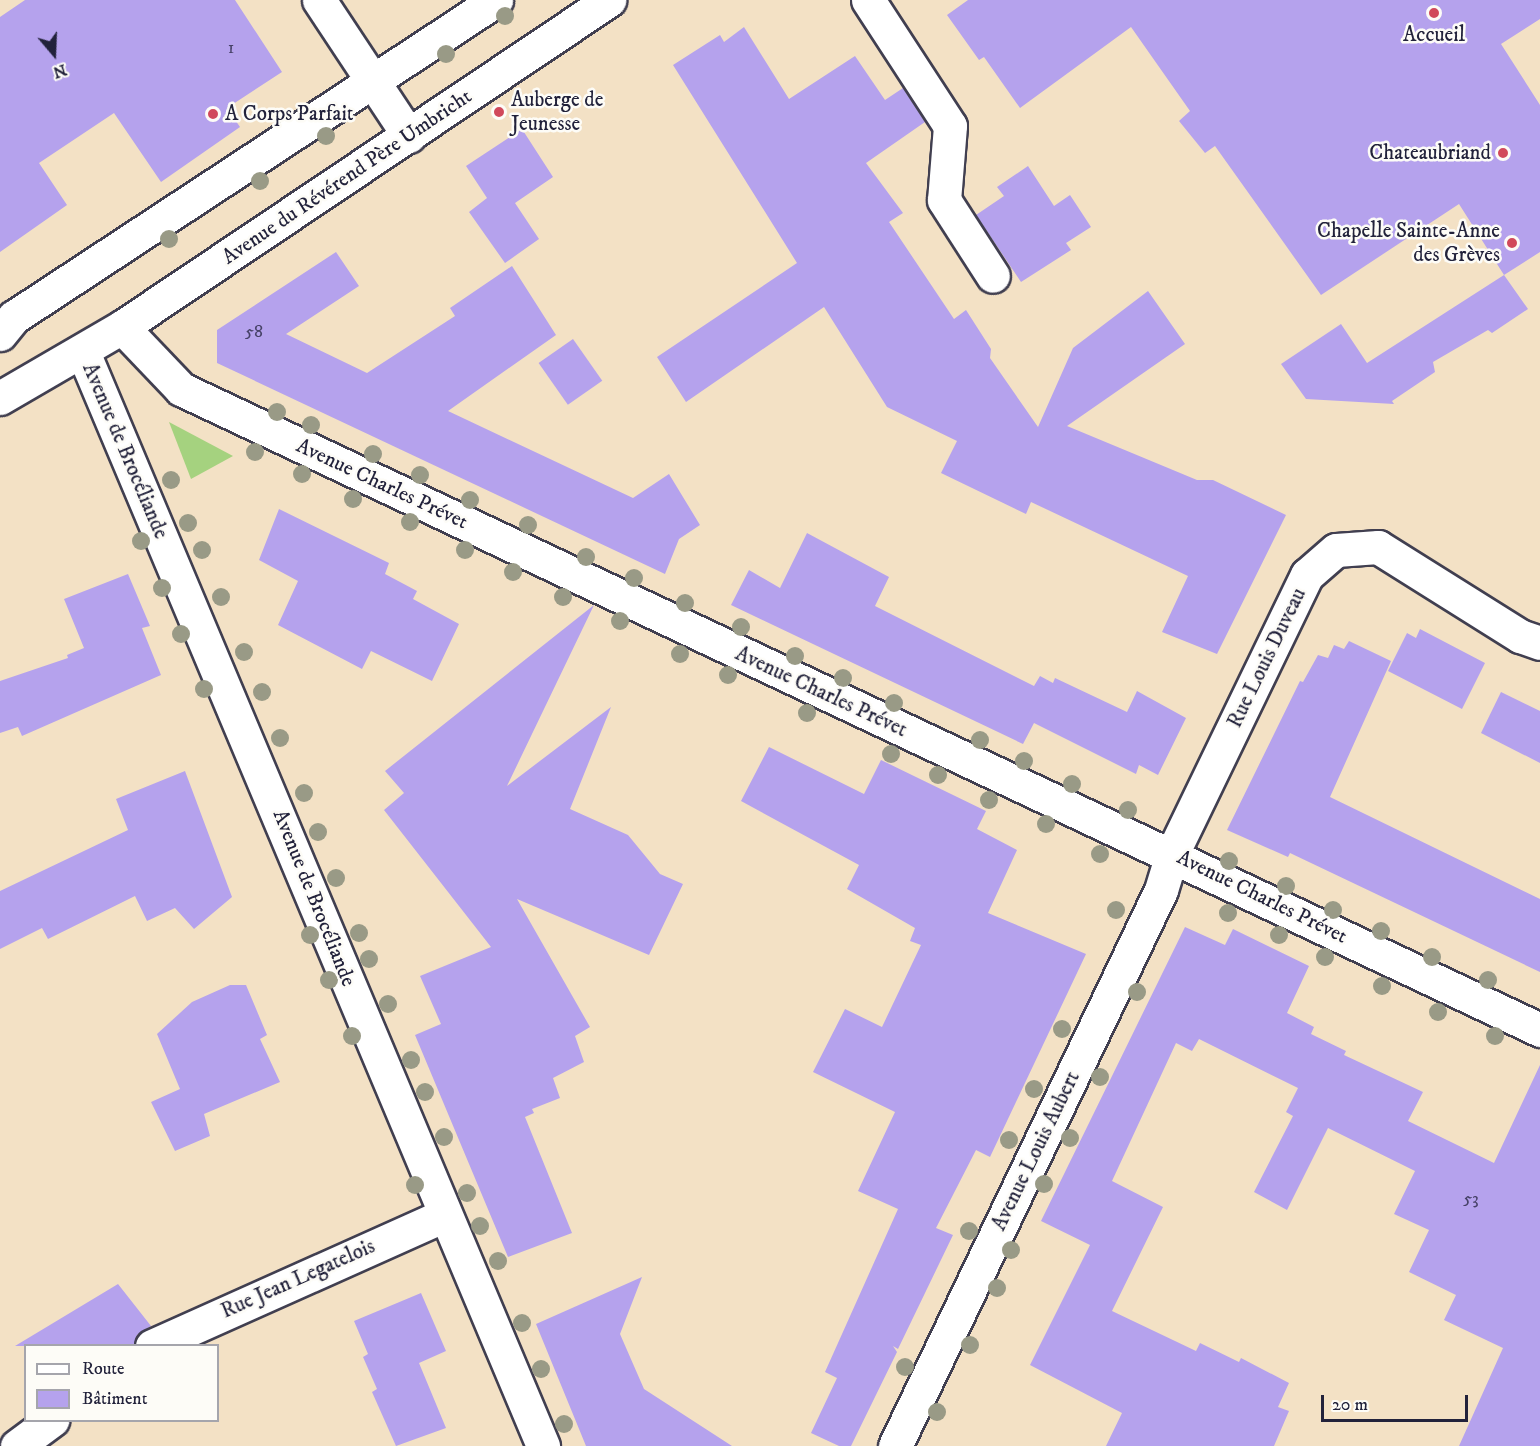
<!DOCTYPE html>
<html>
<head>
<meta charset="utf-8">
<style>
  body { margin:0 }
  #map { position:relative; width:1540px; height:1446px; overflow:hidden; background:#f3e1c5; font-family:"IM FELL DW Pica",serif }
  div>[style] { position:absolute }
  .green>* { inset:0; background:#a5d27f }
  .building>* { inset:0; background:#b5a2ed; transform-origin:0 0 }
  .roads { filter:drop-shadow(2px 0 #413f50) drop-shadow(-2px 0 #413f50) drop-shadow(0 2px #413f50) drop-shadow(0 -2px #413f50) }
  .minor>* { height:33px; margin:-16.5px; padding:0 16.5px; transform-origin:16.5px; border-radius:16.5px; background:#fff }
  .major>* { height:33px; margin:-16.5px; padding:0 16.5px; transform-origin:16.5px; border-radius:16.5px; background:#fff }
  .trees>* { width:18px; height:18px; margin:-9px; border-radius:50%; background:#999a86 }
  .dots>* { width:16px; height:16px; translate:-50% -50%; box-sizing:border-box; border:3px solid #fdfcf7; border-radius:50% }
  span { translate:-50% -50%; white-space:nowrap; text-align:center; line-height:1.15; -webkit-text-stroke:5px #fdfcf7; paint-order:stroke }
  .number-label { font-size:18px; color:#474268 }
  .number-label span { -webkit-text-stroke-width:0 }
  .poi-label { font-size:21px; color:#22223b }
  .left { translate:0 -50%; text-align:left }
  .right { translate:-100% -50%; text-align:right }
  .street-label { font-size:21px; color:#22223b }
  .legend { position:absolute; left:24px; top:1344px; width:195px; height:78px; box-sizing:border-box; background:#fdfcf7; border:2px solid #a5a5ac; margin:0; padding:8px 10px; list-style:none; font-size:18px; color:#22223b }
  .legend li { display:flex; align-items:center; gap:12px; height:30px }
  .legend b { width:30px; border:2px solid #a5a5ac }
  .north { position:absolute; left:24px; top:24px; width:60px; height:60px; -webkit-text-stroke:4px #fdfcf7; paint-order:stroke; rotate:161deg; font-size:16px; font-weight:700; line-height:24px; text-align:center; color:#22223b }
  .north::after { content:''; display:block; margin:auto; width:21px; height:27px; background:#22223b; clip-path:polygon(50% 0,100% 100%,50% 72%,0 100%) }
  .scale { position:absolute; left:1321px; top:1395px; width:147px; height:27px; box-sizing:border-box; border:3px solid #22223b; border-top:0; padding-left:8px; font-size:18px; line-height:21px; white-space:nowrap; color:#22223b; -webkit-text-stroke:4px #fdfcf7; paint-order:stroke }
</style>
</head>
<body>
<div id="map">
  <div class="green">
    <i style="clip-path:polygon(169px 422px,233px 456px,191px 479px)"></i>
  </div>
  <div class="building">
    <i style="clip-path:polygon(25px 0,235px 0,282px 72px,227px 108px,240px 127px,161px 182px,114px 113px,39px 163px,67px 205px,0 252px,0 17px)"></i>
    <i style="clip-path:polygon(968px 0,1540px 0,1540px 19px,1501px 44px,1540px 105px,1540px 252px,1504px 275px,1459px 204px,1321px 295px,1215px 146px,1205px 153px,1179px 121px,1190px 111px,1131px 27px,1020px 108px,984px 57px,979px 60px,947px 15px)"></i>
    <i style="clip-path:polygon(744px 27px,789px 99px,855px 56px,885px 100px,903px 88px,925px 122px,866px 163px,903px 213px,889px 222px,954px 319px,966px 310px,991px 349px,990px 358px,1038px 427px,1073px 348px,1148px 291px,1185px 344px,1067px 426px,1197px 480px,1213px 480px,1286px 515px,1217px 654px,1162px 632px,1188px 576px,1031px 502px,1026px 514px,941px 473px,957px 441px,887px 407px,824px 307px,686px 402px,657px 357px,797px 263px,673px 65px,720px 35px,724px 42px)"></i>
    <i style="clip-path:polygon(522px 129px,553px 177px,515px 203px,539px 239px,505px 263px,469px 212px,487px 198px,466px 166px)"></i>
    <i style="clip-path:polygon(1028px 166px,1054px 206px,1070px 195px,1091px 227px,1066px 243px,1071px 250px,1021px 282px,976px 215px,1004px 196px,997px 187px)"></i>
    <i style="clip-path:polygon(336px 252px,359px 286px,286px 334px,367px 373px,455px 316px,450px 308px,512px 266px,556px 335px,448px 411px,633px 498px,669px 474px,700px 525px,679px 539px,665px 574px,217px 363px,217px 330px)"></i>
    <i style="clip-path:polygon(1504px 275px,1528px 309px,1492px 333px,1488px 330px,1433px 362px,1435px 372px,1392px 401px,1394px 404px,1306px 399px,1281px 364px,1341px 324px,1367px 363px)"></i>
    <i style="left:573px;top:339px;width:51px;height:42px;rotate:55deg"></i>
    <i style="clip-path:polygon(279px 509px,389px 563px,385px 574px,417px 591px,413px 599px,459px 624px,432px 681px,371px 651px,362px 669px,278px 625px,298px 581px,259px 560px)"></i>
    <i style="clip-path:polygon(807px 533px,889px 577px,875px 606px,1034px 686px,1040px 676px,1053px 683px,1055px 678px,1127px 712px,1137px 691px,1186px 718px,1158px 775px,1139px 765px,1136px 774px,1034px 723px,1023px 744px,731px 605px,749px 570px,780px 588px)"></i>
    <i style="clip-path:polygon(128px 574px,150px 626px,142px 628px,161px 675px,22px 736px,18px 727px,0 733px,0 681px,68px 658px,67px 655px,84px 648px,64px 599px)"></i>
    <i style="clip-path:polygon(594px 605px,507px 786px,611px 707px,570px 809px,628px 835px,660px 874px,683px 884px,649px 955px,517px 899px,590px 1027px,575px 1036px,584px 1062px,553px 1078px,560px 1098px,532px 1109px,534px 1113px,525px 1117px,572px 1233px,508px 1257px,415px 1035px,441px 1024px,420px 976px,491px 947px,384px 810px,404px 793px,385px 771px)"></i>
    <i style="clip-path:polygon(1420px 629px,1485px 663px,1462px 709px,1388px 671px,1407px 633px,1416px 638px)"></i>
    <i style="clip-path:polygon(1349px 641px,1391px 661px,1330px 797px,1540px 899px,1540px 972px,1290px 853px,1288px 857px,1227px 830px,1300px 681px,1303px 682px,1318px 655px,1328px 658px,1334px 645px,1344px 649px)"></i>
    <i style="clip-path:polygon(1501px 692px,1540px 711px,1540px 763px,1481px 733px)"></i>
    <i style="clip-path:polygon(769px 747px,864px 794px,881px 760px,986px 811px,977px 829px,1017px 850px,988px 913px,1086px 954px,990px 1157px,976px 1150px,936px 1228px,953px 1235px,898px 1349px,893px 1346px,897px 1352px,851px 1446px,839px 1446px,811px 1433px,837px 1378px,825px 1372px,898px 1209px,858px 1191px,895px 1112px,813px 1072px,845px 1009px,882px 1027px,921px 945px,910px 941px,915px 928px,847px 889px,859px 865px,741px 801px)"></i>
    <i style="clip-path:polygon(185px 771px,232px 897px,194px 929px,175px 908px,147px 921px,135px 896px,48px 939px,42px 928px,0 949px,0 891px,128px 830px,116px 799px)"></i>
    <i style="clip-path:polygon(1185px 927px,1225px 945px,1233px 929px,1309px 966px,1287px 1013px,1314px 1027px,1311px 1034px,1346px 1051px,1344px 1055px,1423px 1092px,1408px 1121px,1494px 1163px,1540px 1065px,1540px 1446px,1459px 1446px,1503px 1348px,1444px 1320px,1456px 1295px,1409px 1272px,1429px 1230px,1394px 1214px,1415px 1171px,1328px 1128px,1287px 1210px,1254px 1192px,1293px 1116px,1286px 1112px,1298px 1088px,1199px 1039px,1192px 1051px,1176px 1043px,1112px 1181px,1163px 1207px,1112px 1311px,1196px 1351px,1200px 1343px,1239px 1362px,1241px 1358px,1289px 1383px,1278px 1407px,1289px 1411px,1274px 1446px,1106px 1446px,1122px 1413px,1030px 1365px,1090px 1245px,1041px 1221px)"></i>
    <i style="clip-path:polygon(230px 985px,246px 985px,267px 1035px,260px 1039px,280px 1082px,204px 1114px,210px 1136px,175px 1151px,151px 1102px,180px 1089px,157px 1034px,192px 1002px)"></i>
    <i style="clip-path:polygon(642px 1277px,620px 1334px,644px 1389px,732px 1446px,586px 1446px,536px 1324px)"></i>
    <i style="clip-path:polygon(118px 1284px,151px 1326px,137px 1335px,134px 1346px,15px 1346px)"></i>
    <i style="clip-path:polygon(421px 1293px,446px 1351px,419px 1363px,446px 1428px,396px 1446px,372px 1392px,377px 1389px,363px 1357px,368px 1354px,354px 1321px)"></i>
  </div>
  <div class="roads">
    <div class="minor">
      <i style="left:319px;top:0;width:163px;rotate:56.5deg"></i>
      <i style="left:868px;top:0;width:150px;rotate:56.9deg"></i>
      <i style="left:950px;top:126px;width:74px;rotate:94.6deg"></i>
      <i style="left:944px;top:200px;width:90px;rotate:57.2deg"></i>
      <i style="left:122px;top:327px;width:86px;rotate:46.4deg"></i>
      <i style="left:181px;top:389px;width:1503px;rotate:25.25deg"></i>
      <i style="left:0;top:334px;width:22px;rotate:-51deg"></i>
      <i style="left:14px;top:317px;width:577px;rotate:-33.33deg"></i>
      <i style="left:83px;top:352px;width:1187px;rotate:67.19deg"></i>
      <i style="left:152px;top:1346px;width:321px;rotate:-24.1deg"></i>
      <i style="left:17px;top:1446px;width:44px;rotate:-36.6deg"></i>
      <i style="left:895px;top:1446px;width:616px;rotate:-64.43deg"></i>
      <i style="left:1161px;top:890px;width:38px;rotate:-73deg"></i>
      <i style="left:1172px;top:854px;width:310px;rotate:-64.2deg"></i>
      <i style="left:1307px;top:575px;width:38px;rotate:-41deg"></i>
      <i style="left:1336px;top:550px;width:42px;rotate:-4.1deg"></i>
      <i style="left:1378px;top:547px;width:168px;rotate:32.1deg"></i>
      <i style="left:1520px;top:636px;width:21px;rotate:19deg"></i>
    </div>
    <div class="major">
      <i style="left:0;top:398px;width:141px;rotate:-30.2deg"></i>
      <i style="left:122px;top:327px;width:587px;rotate:-33.88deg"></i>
    </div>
  </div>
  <div class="trees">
    <i style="left:505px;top:16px"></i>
    <i style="left:446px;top:54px"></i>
    <i style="left:326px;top:136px"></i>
    <i style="left:260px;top:181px"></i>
    <i style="left:169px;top:239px"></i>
    <i style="left:277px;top:412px"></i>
    <i style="left:311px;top:425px"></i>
    <i style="left:255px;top:452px"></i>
    <i style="left:373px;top:454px"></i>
    <i style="left:302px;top:474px"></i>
    <i style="left:420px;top:475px"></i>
    <i style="left:171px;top:480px"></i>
    <i style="left:353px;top:499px"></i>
    <i style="left:470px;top:500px"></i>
    <i style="left:410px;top:522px"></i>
    <i style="left:188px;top:523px"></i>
    <i style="left:528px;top:525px"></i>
    <i style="left:141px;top:541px"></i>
    <i style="left:202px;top:550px"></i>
    <i style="left:465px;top:550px"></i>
    <i style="left:586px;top:557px"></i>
    <i style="left:513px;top:572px"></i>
    <i style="left:634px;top:578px"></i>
    <i style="left:162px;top:588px"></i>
    <i style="left:221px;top:597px"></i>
    <i style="left:563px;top:597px"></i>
    <i style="left:685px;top:603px"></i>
    <i style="left:620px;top:621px"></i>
    <i style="left:741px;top:627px"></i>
    <i style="left:181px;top:634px"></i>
    <i style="left:244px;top:652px"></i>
    <i style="left:680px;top:654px"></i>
    <i style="left:795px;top:656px"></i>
    <i style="left:728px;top:675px"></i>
    <i style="left:843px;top:678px"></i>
    <i style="left:204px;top:689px"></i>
    <i style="left:262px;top:692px"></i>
    <i style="left:894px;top:703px"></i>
    <i style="left:807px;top:713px"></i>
    <i style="left:280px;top:738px"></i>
    <i style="left:980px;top:740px"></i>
    <i style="left:891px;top:754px"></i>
    <i style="left:1024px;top:761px"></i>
    <i style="left:938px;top:775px"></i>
    <i style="left:1072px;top:784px"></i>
    <i style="left:304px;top:793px"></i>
    <i style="left:989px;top:800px"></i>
    <i style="left:1128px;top:810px"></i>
    <i style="left:1046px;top:824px"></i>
    <i style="left:318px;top:832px"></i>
    <i style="left:1100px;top:854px"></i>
    <i style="left:1229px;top:861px"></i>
    <i style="left:336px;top:878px"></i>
    <i style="left:1286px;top:886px"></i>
    <i style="left:1116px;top:910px"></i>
    <i style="left:1333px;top:910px"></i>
    <i style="left:1228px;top:913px"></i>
    <i style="left:1381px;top:931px"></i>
    <i style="left:359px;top:933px"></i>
    <i style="left:310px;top:935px"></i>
    <i style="left:1279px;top:935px"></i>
    <i style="left:1325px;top:957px"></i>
    <i style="left:1432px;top:957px"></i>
    <i style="left:369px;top:959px"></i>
    <i style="left:329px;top:980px"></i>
    <i style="left:1488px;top:980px"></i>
    <i style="left:1382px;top:986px"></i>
    <i style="left:1137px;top:992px"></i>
    <i style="left:388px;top:1004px"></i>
    <i style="left:1438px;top:1012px"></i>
    <i style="left:1062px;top:1029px"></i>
    <i style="left:352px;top:1036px"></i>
    <i style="left:1495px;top:1036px"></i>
    <i style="left:411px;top:1060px"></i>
    <i style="left:1100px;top:1077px"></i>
    <i style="left:1034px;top:1089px"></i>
    <i style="left:425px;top:1092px"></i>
    <i style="left:444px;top:1137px"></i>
    <i style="left:1070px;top:1138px"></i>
    <i style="left:1009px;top:1140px"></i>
    <i style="left:1044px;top:1184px"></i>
    <i style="left:415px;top:1185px"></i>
    <i style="left:467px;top:1193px"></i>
    <i style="left:480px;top:1226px"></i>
    <i style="left:969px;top:1231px"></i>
    <i style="left:1011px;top:1250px"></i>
    <i style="left:498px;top:1261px"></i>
    <i style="left:997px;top:1288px"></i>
    <i style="left:522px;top:1323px"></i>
    <i style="left:970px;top:1345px"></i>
    <i style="left:905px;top:1367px"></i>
    <i style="left:541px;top:1369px"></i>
    <i style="left:937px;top:1412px"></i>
    <i style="left:564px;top:1424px"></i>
  </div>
  <div class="dots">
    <i style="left:1434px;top:13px;background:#d1495b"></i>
    <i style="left:499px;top:112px;background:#d1495b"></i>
    <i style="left:213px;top:114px;background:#d1495b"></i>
    <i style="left:1503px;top:153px;background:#d1495b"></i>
    <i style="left:1512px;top:243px;background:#d1495b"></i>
  </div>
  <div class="number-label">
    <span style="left:231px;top:48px">1</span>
    <span style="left:254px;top:332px">58</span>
    <span style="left:1471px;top:1199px">53</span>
  </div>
  <div class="poi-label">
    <span style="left:1434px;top:35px">Accueil</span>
    <span class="left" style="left:511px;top:112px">Auberge de<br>Jeunesse</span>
    <span class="left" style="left:225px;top:114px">A Corps Parfait</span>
    <span class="right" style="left:1491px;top:153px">Chateaubriand</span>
    <span class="right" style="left:1500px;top:243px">Chapelle Sainte-Anne<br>des Grèves</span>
  </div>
  <div class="street-label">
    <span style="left:347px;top:177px;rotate:-34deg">Avenue du Révérend Père Umbricht</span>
    <span style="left:125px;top:451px;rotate:67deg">Avenue de Brocéliande</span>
    <span style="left:382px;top:484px;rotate:25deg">Avenue Charles Prévet</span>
    <span style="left:1267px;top:658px;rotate:-64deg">Rue Louis Duveau</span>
    <span style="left:821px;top:692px;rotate:25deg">Avenue Charles Prévet</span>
    <span style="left:1262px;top:897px;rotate:26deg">Avenue Charles Prévet</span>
    <span style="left:314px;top:898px;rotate:68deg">Avenue de Brocéliande</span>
    <span style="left:1036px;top:1151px;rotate:-64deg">Avenue Louis Aubert</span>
    <span style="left:298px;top:1279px;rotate:-24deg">Rue Jean Legatelois</span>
  </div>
  <ul class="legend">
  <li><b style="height:8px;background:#fff"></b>Route</li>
  <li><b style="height:16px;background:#b5a2ed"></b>Bâtiment</li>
  </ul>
  <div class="north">N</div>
  <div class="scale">20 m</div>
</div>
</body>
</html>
